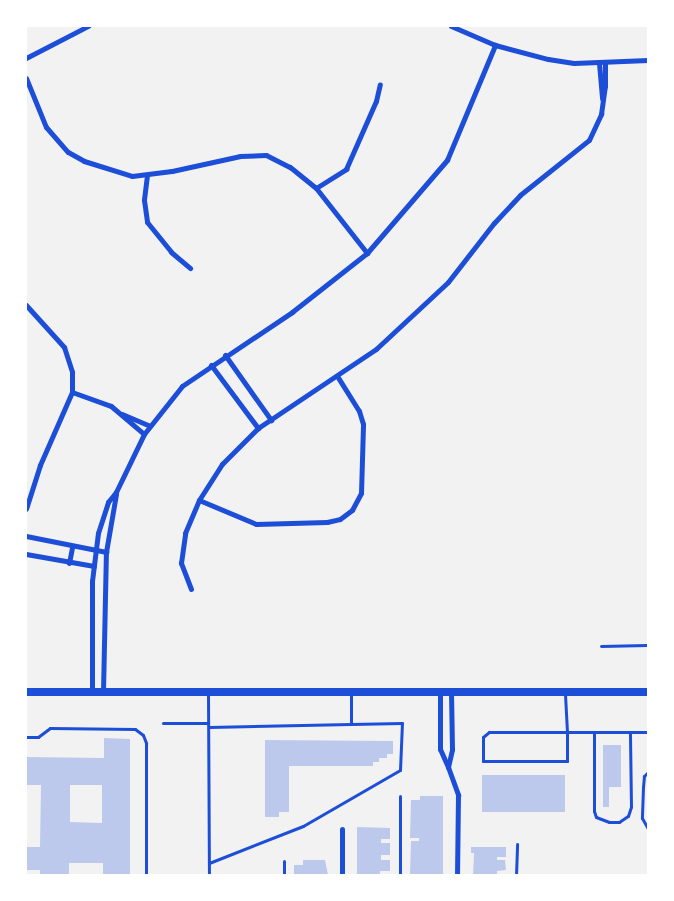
<!DOCTYPE html>
<html>
<head>
<meta charset="utf-8">
<style>
  body { margin:0 }
  #map { position:relative; width:674px; height:901px; overflow:hidden; background:#f2f2f2; font-family:Manrope,sans-serif }
  div>[style] { position:absolute }
  .building>* { inset:0; background:#bdc9ec; transform-origin:0 0 }
  .service>* { height:3px; margin:-1.5px; padding:0 1.5px; transform-origin:1.5px; border-radius:1.5px; background:#1d4ed8 }
  .minor>* { height:5px; margin:-2.5px; padding:0 2.5px; transform-origin:2.5px; border-radius:2.5px; background:#1d4ed8 }
  .secondary>* { height:8px; margin:-4px; padding:0 4px; transform-origin:4px; border-radius:4px; background:#1d4ed8 }
  span { translate:-50% -50%; white-space:nowrap; text-align:center; line-height:1.15; -webkit-text-stroke:6px #fff; paint-order:stroke }
  .frame { position:absolute; inset:0; border:27px solid #fff; pointer-events:none }
</style>
</head>
<body>
<div id="map">
  <div class="building">
    <i style="clip-path:polygon(evenodd,104px 738px,130px 739px,130px 876px,103px 876px,103px 863px,69px 863px,69px 876px,40px 876px,40px 870px,26px 870px,26px 847px,40px 847px,41px 785px,26px 785px,26px 757px,104px 758px,104px 738px,70px 785px,102px 785px,102px 823px,70px 822px,70px 785px)"></i>
    <i style="clip-path:polygon(265px 740px,393px 741px,393px 754px,387px 754px,387px 758px,379px 758px,379px 762px,373px 762px,373px 766px,289px 766px,289px 812px,279px 812px,279px 817px,265px 817px)"></i>
    <i style="clip-path:polygon(603px 745px,621px 745px,621px 787px,609px 787px,609px 807px,603px 807px)"></i>
    <i style="left:482px;top:775px;width:83px;height:37px"></i>
    <i style="clip-path:polygon(420px 796px,443px 796px,443px 876px,410px 874px,411px 841px,419px 841px,419px 838px,410px 838px,411px 800px,420px 800px)"></i>
    <i style="clip-path:polygon(357px 827px,390px 828px,390px 839px,381px 839px,381px 843px,390px 843px,390px 855px,381px 855px,381px 860px,390px 860px,390px 871px,380px 871px,380px 876px,357px 876px)"></i>
    <i style="clip-path:polygon(471px 847px,506px 847px,506px 857px,497px 857px,497px 860px,505px 860px,506px 870px,497px 871px,497px 876px,473px 876px,474px 853px,471px 853px)"></i>
    <i style="clip-path:polygon(303px 860px,325px 860px,328px 875px,294px 875px,294px 865px,303px 865px)"></i>
  </div>
  <div class="service">
    <i style="left:601px;top:646px;width:46px;rotate:-1.2deg"></i>
    <i style="left:648px;top:692px;width:91px;rotate:-90deg"></i>
    <i style="left:208px;top:693px;width:183px;rotate:89.7deg"></i>
    <i style="left:565px;top:694px;width:38px;rotate:87deg"></i>
    <i style="left:567px;top:732px;width:29px;rotate:90deg"></i>
    <i style="left:567px;top:761px;width:84px;rotate:180deg"></i>
    <i style="left:483px;top:761px;width:24px;rotate:-90deg"></i>
    <i style="left:483px;top:737px;width:8px;rotate:-40deg"></i>
    <i style="left:489px;top:732px;width:159px"></i>
    <i style="left:163px;top:723px;width:45px"></i>
    <i style="left:209px;top:727px;width:142px;rotate:-1.2deg"></i>
    <i style="left:351px;top:724px;width:31px;rotate:-90deg"></i>
    <i style="left:594px;top:732px;width:79px;rotate:90deg"></i>
    <i style="left:594px;top:811px;width:6px;rotate:72deg"></i>
    <i style="left:596px;top:817px;width:14px;rotate:21deg"></i>
    <i style="left:609px;top:822px;width:10px"></i>
    <i style="left:619px;top:822px;width:11px;rotate:-34deg"></i>
    <i style="left:628px;top:816px;width:9px;rotate:-72deg"></i>
    <i style="left:631px;top:807px;width:75px;rotate:-90.8deg"></i>
    <i style="left:26px;top:737px;width:12px"></i>
    <i style="left:38px;top:737px;width:15px;rotate:-37deg"></i>
    <i style="left:50px;top:728px;width:85px;rotate:0.7deg"></i>
    <i style="left:135px;top:729px;width:10px;rotate:37deg"></i>
    <i style="left:143px;top:735px;width:9px;rotate:69deg"></i>
    <i style="left:146px;top:743px;width:133px;rotate:90deg"></i>
    <i style="left:648px;top:772px;width:6px;rotate:135deg"></i>
    <i style="left:644px;top:776px;width:11px;rotate:95deg"></i>
    <i style="left:643px;top:787px;width:31px;rotate:92deg"></i>
    <i style="left:642px;top:818px;width:13px;rotate:61deg"></i>
    <i style="left:284px;top:861px;width:15px;rotate:90deg"></i>
    <i style="left:209px;top:863px;width:101px;rotate:-21.5deg"></i>
    <i style="left:303px;top:826px;width:112px;rotate:-30deg"></i>
    <i style="left:400px;top:770px;width:47px;rotate:-87.6deg"></i>
    <i style="left:402px;top:723px;width:51px;rotate:178.9deg"></i>
    <i style="left:400px;top:876px;width:80px;rotate:-90deg"></i>
    <i style="left:516px;top:876px;width:32px;rotate:-88deg"></i>
  </div>
  <div class="minor">
    <i style="left:451px;top:26px;width:48px;rotate:23.4deg"></i>
    <i style="left:495px;top:45px;width:55px;rotate:14.8deg"></i>
    <i style="left:548px;top:59px;width:26px;rotate:9deg"></i>
    <i style="left:574px;top:63px;width:74px;rotate:-2.3deg"></i>
    <i style="left:26px;top:58px;width:70px;rotate:-27.3deg"></i>
    <i style="left:599px;top:63px;width:36px;rotate:85deg"></i>
    <i style="left:26px;top:78px;width:53px;rotate:67.8deg"></i>
    <i style="left:46px;top:127px;width:33px;rotate:49deg"></i>
    <i style="left:68px;top:152px;width:18px;rotate:29deg"></i>
    <i style="left:84px;top:161px;width:50px;rotate:17.4deg"></i>
    <i style="left:132px;top:176px;width:40px;rotate:-7.1deg"></i>
    <i style="left:172px;top:171px;width:70px;rotate:-12.4deg"></i>
    <i style="left:240px;top:156px;width:26px;rotate:-2deg"></i>
    <i style="left:266px;top:155px;width:27px;rotate:27deg"></i>
    <i style="left:290px;top:167px;width:33px;rotate:39deg"></i>
    <i style="left:316px;top:188px;width:83px;rotate:51.9deg"></i>
    <i style="left:147px;top:175px;width:25px;rotate:97deg"></i>
    <i style="left:144px;top:200px;width:22px;rotate:82deg"></i>
    <i style="left:147px;top:222px;width:38px;rotate:51deg"></i>
    <i style="left:171px;top:252px;width:25px;rotate:40deg"></i>
    <i style="left:316px;top:188px;width:36px;rotate:-32deg"></i>
    <i style="left:346px;top:169px;width:74px;rotate:-66.2deg"></i>
    <i style="left:376px;top:101px;width:17px;rotate:-77deg"></i>
    <i style="left:26px;top:305px;width:57px;rotate:47.9deg"></i>
    <i style="left:64px;top:347px;width:26px;rotate:72deg"></i>
    <i style="left:72px;top:372px;width:20px;rotate:90deg"></i>
    <i style="left:72px;top:392px;width:80px;rotate:113.7deg"></i>
    <i style="left:40px;top:465px;width:46px;rotate:107.7deg"></i>
    <i style="left:225px;top:355px;width:80px;rotate:54.7deg"></i>
    <i style="left:211px;top:365px;width:79px;rotate:53.3deg"></i>
    <i style="left:72px;top:392px;width:41px;rotate:19.7deg"></i>
    <i style="left:111px;top:406px;width:43px;rotate:40.3deg"></i>
    <i style="left:122px;top:414px;width:30px;rotate:23deg"></i>
    <i style="left:199px;top:500px;width:62px;rotate:22.8deg"></i>
    <i style="left:256px;top:524px;width:71px;rotate:-1.6deg"></i>
    <i style="left:327px;top:522px;width:13px;rotate:-13deg"></i>
    <i style="left:340px;top:519px;width:15px;rotate:-37deg"></i>
    <i style="left:352px;top:510px;width:19px;rotate:-62deg"></i>
    <i style="left:361px;top:493px;width:69px;rotate:-88.3deg"></i>
    <i style="left:363px;top:424px;width:14px;rotate:-107deg"></i>
    <i style="left:359px;top:411px;width:40px;rotate:-122deg"></i>
    <i style="left:26px;top:536px;width:82px;rotate:11.3deg"></i>
    <i style="left:26px;top:554px;width:69px;rotate:10deg"></i>
    <i style="left:69px;top:563px;width:16px;rotate:-79deg"></i>
    <i style="left:191px;top:589px;width:28px;rotate:-111deg"></i>
    <i style="left:181px;top:563px;width:30px;rotate:-82deg"></i>
    <i style="left:185px;top:533px;width:36px;rotate:-67deg"></i>
    <i style="left:199px;top:500px;width:43px;rotate:-57.4deg"></i>
    <i style="left:222px;top:464px;width:51px;rotate:-45deg"></i>
    <i style="left:258px;top:428px;width:142px;rotate:-33.8deg"></i>
    <i style="left:376px;top:349px;width:98px;rotate:-42.9deg"></i>
    <i style="left:448px;top:282px;width:75px;rotate:-52.1deg"></i>
    <i style="left:494px;top:223px;width:38px;rotate:-47deg"></i>
    <i style="left:520px;top:195px;width:88px;rotate:-38.6deg"></i>
    <i style="left:589px;top:140px;width:29px;rotate:-65deg"></i>
    <i style="left:601px;top:114px;width:28px;rotate:-82deg"></i>
    <i style="left:605px;top:86px;width:23px;rotate:-90deg"></i>
    <i style="left:440px;top:691px;width:58px;rotate:90deg"></i>
    <i style="left:440px;top:749px;width:20px;rotate:66deg"></i>
    <i style="left:448px;top:767px;width:18px;rotate:-77deg"></i>
    <i style="left:452px;top:749px;width:58px;rotate:-91deg"></i>
    <i style="left:92px;top:692px;width:111px;rotate:-90deg"></i>
    <i style="left:92px;top:581px;width:48px;rotate:-82.9deg"></i>
    <i style="left:98px;top:533px;width:33px;rotate:-72deg"></i>
    <i style="left:108px;top:502px;width:13px;rotate:-51deg"></i>
    <i style="left:116px;top:492px;width:64px;rotate:-64.2deg"></i>
    <i style="left:144px;top:434px;width:61px;rotate:-51.6deg"></i>
    <i style="left:182px;top:386px;width:133px;rotate:-33.9deg"></i>
    <i style="left:292px;top:312px;width:95px;rotate:-38.2deg"></i>
    <i style="left:367px;top:253px;width:123px;rotate:-49.3deg"></i>
    <i style="left:447px;top:160px;width:125px;rotate:-67.3deg"></i>
    <i style="left:103px;top:692px;width:140px;rotate:-88.8deg"></i>
    <i style="left:106px;top:552px;width:59px;rotate:-80.2deg"></i>
    <i style="left:448px;top:767px;width:30px;rotate:70deg"></i>
    <i style="left:458px;top:795px;width:81px;rotate:90.7deg"></i>
    <i style="left:342px;top:876px;width:47px;rotate:-90deg"></i>
  </div>
  <div class="secondary">
    <i style="left:26px;top:692px;width:622px"></i>
  </div>
  <div class="frame"></div>
</div>
</body>
</html>
